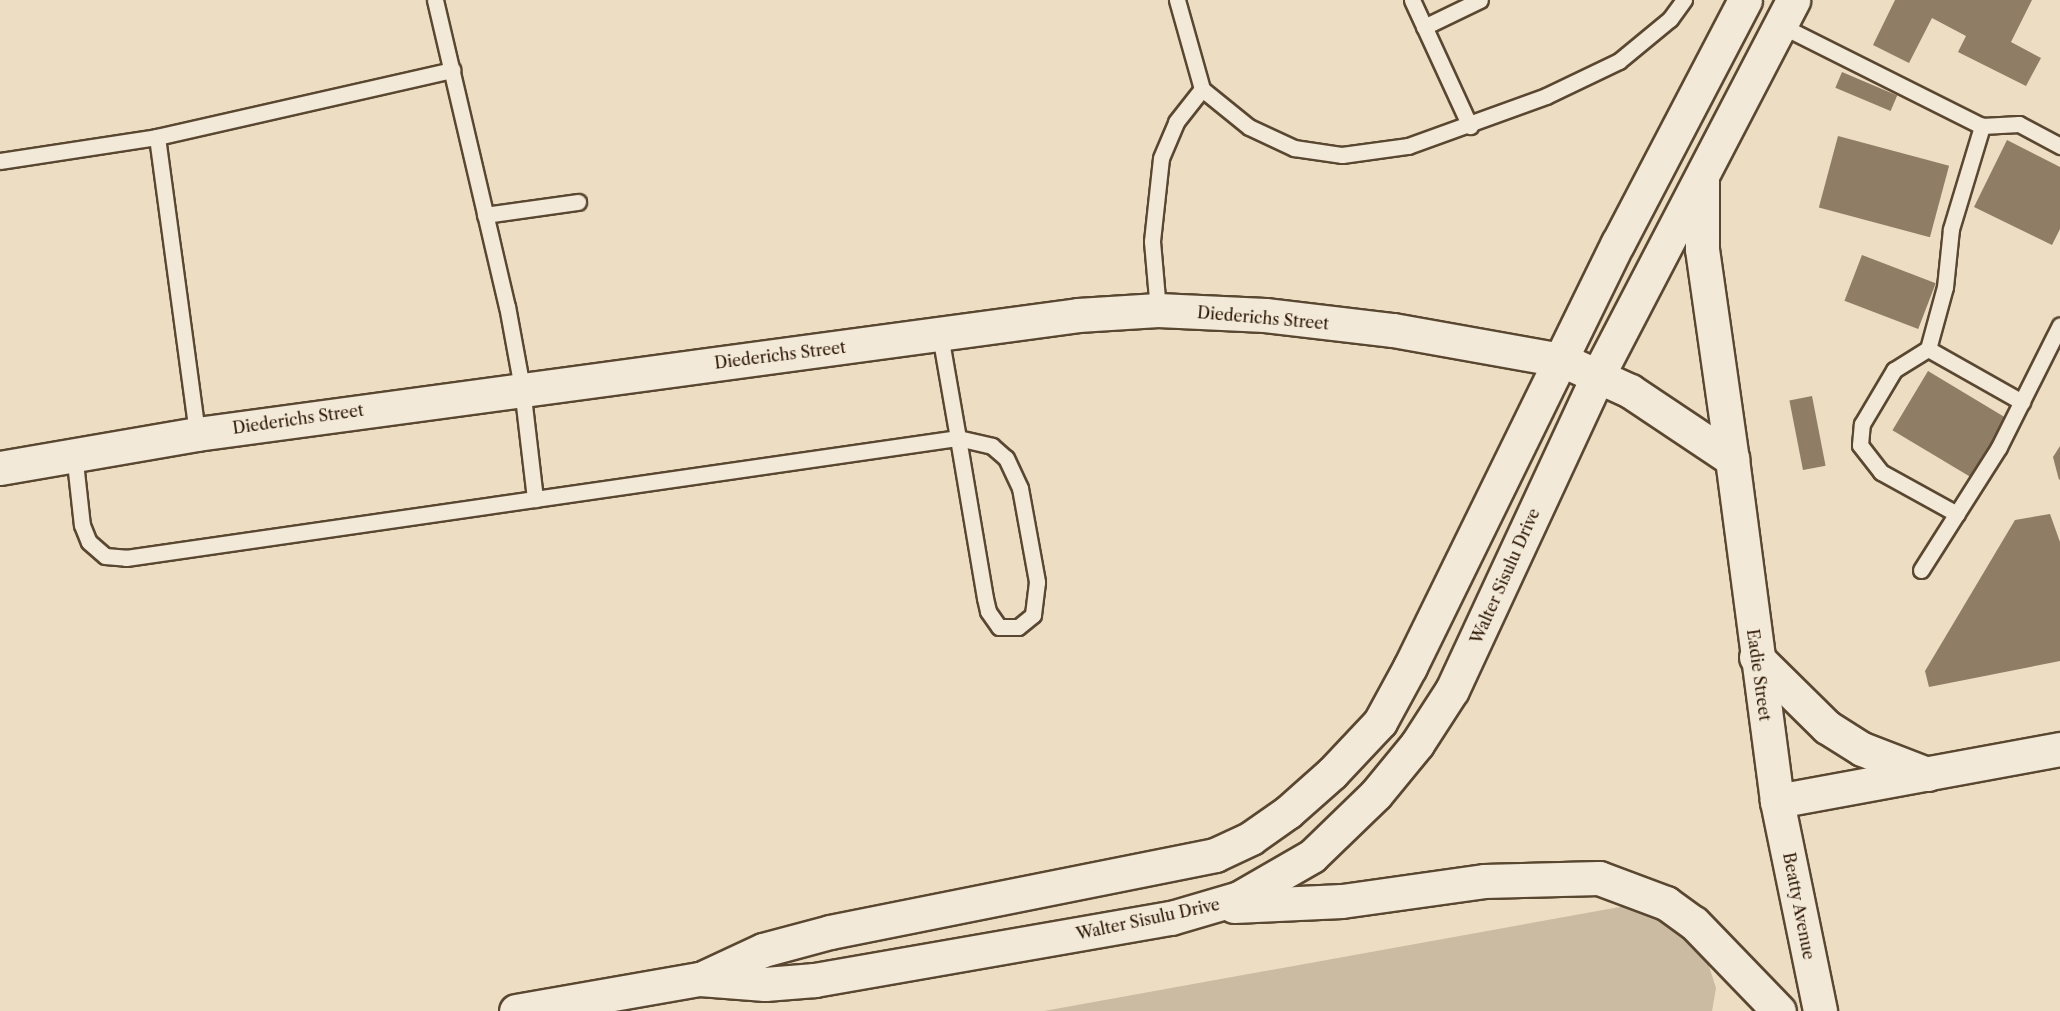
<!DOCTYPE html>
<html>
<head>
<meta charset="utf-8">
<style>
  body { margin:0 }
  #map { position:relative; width:2060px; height:1011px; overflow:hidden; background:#ecddc3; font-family:"Libre Caslon Text",serif }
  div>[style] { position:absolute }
  .green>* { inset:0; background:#cbbba2 }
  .building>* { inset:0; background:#8f7d65; transform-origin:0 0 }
  .roads { filter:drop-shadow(2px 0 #5a4731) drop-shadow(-2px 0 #5a4731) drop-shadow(0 2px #5a4731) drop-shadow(0 -2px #5a4731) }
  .service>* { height:15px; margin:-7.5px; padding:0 7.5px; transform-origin:7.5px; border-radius:7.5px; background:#f3e9d8 }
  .tertiary>* { height:33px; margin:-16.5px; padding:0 16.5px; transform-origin:16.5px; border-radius:16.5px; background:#f3e9d8 }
  .secondary>* { height:33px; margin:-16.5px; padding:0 16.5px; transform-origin:16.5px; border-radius:16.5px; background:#f3e9d8 }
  span { translate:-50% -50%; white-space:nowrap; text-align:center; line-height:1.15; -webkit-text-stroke:5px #f3e9d8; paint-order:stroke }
  .street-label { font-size:16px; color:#2a1500 }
</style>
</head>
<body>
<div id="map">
  <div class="green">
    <i style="clip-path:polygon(1642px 903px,1701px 941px,1716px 988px,1712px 1011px,1044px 1011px)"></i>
  </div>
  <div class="building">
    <i style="clip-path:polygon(1895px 0,2032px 0,2011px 42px,2041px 58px,2026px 86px,1958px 52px,1966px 36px,1932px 18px,1909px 63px,1873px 45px)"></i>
    <i style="left:1842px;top:72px;width:60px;height:17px;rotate:23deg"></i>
    <i style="left:1838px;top:136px;width:115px;height:74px;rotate:15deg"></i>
    <i style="clip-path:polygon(2007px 140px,2060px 167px,2060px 229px,2052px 245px,1974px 207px)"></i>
    <i style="left:1862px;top:255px;width:79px;height:49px;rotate:21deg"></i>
    <i style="left:1928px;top:371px;width:97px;height:69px;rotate:31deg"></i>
    <i style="left:1812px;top:396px;width:71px;height:23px;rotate:79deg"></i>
    <i style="clip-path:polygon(2060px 446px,2060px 479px,2059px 480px,2053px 457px)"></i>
    <i style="clip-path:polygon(2050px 514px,2060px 542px,2060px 661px,1929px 687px,1925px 671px,2015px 520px)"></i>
  </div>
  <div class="roads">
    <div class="service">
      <i style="left:435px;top:0;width:314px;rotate:76.8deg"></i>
      <i style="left:507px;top:306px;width:83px;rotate:79.6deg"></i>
      <i style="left:522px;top:388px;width:112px;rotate:83.3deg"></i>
      <i style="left:1177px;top:0;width:92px;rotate:74.3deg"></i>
      <i style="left:1202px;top:89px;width:60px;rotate:39deg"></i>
      <i style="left:1249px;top:127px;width:50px;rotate:25deg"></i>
      <i style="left:1294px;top:148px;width:49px;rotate:8.3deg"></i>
      <i style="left:1342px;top:155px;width:67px;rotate:-7.8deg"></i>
      <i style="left:1408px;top:146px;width:147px;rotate:-19.9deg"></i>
      <i style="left:1546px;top:96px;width:81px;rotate:-25.6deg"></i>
      <i style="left:1619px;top:61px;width:66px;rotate:-39.5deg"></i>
      <i style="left:1670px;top:19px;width:24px;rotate:-54deg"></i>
      <i style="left:1412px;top:0;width:139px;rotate:65.3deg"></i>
      <i style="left:1780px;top:25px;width:226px;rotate:26.6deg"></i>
      <i style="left:1982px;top:126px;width:37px;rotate:-3deg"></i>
      <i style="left:2019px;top:124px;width:47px;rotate:28.2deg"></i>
      <i style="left:1424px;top:27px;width:62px;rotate:-25.7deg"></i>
      <i style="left:157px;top:137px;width:300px;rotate:82.3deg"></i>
      <i style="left:0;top:161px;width:159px;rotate:-8.7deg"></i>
      <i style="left:157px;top:137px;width:303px;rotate:-12.8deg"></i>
      <i style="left:485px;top:215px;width:94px;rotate:-8deg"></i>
      <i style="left:1158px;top:310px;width:69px;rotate:-95deg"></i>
      <i style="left:1152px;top:241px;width:83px;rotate:-83.8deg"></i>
      <i style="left:1161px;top:158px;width:39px;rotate:-67deg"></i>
      <i style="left:1176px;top:122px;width:42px;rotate:-51.8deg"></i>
      <i style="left:1928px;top:349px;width:108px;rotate:29.4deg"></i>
      <i style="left:74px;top:453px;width:72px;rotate:83.7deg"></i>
      <i style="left:82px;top:525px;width:18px;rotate:68deg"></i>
      <i style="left:89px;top:542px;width:21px;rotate:41deg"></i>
      <i style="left:105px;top:556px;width:21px;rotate:5deg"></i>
      <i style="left:126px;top:558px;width:841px;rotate:-8.21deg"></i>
      <i style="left:958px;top:438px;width:35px;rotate:13deg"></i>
      <i style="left:992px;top:446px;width:18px;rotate:41deg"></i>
      <i style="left:1006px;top:458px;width:33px;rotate:65deg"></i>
      <i style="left:1020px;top:488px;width:96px;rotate:79.7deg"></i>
      <i style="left:1037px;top:582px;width:33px;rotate:97deg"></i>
      <i style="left:1033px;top:615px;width:19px;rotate:141deg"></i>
      <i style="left:1018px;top:627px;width:19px;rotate:180deg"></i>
      <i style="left:999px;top:627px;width:19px;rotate:-125deg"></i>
      <i style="left:988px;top:611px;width:13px;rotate:-103deg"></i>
      <i style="left:985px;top:598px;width:162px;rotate:-99.6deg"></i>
      <i style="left:958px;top:438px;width:105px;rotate:-99.9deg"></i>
      <i style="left:1957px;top:514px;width:87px;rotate:-151.1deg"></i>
      <i style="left:1881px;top:472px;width:34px;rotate:-128deg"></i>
      <i style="left:1860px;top:445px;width:21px;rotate:-85deg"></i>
      <i style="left:1862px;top:424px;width:63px;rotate:-59.3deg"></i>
      <i style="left:1894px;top:370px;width:40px;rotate:-32deg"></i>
      <i style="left:1928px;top:349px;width:64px;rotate:-74.7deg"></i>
      <i style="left:1945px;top:287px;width:58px;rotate:-84.1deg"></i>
      <i style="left:1951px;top:229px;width:108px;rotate:-73.2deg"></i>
      <i style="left:1921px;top:570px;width:146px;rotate:-57.6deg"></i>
      <i style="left:1999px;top:447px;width:136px;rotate:-63.4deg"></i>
    </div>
    <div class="tertiary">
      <i style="left:1777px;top:801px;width:214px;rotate:78.4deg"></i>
    </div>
    <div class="secondary">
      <i style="left:1702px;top:177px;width:72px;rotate:90deg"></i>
      <i style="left:1702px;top:249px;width:212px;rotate:81.9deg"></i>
      <i style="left:0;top:468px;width:200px;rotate:-9.8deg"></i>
      <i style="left:197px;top:434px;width:889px;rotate:-7.69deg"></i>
      <i style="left:1078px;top:315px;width:80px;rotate:-3.6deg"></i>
      <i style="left:1158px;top:310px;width:107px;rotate:2.7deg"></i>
      <i style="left:1265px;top:315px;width:129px;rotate:6.7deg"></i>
      <i style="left:1393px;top:330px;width:172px;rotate:10.1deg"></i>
      <i style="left:1562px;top:360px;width:75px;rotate:24.5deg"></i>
      <i style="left:1630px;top:391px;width:123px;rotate:33.7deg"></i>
      <i style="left:1732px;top:459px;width:345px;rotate:82.5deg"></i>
      <i style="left:1777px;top:801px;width:288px;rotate:-10.4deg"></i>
      <i style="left:1756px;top:657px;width:100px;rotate:44.6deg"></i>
      <i style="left:1827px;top:727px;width:41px;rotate:32.2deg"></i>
      <i style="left:1862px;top:749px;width:70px;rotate:21deg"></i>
      <i style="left:1234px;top:906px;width:108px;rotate:-2.7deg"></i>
      <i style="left:1342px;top:901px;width:143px;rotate:-8deg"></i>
      <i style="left:1484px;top:881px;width:115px;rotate:-1.5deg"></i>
      <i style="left:1599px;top:878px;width:72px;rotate:20.5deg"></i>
      <i style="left:1666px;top:903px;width:34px;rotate:36deg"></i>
      <i style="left:1694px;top:923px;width:122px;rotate:46deg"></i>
      <i style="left:705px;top:977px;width:64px;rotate:-25deg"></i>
      <i style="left:763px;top:950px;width:69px;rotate:-15deg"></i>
      <i style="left:830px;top:932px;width:393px;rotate:-11.3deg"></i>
      <i style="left:1215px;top:855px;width:40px;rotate:-25deg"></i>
      <i style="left:1251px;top:838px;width:45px;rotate:-35.1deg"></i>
      <i style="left:1288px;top:812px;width:59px;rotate:-41.6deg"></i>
      <i style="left:1332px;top:773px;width:70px;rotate:-46.7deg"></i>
      <i style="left:1380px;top:722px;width:63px;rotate:-61.4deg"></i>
      <i style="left:1410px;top:667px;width:472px;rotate:-63.9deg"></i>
      <i style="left:1618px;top:243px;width:274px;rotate:-62.4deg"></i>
      <i style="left:516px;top:1011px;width:187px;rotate:-9.9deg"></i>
      <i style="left:700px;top:979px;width:65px;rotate:4.4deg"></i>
      <i style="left:765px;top:984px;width:50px;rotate:-4.6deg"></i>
      <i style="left:815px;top:980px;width:361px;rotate:-9.9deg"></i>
      <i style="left:1171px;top:918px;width:71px;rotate:-16.4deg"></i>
      <i style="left:1239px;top:898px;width:84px;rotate:-29.9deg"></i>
      <i style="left:1312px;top:856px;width:89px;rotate:-44.1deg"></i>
      <i style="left:1376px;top:794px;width:65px;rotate:-50.6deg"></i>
      <i style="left:1417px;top:744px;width:64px;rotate:-57.1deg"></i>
      <i style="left:1452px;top:690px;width:345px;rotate:-65.1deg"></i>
      <i style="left:1597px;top:377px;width:425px;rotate:-62.5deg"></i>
    </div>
  </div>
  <div class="street-label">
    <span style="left:1263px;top:318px;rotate:5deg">Diederichs Street</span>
    <span style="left:780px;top:355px;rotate:-7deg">Diederichs Street</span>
    <span style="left:298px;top:419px;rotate:-8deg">Diederichs Street</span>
    <span style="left:1505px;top:576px;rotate:-66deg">Walter Sisulu Drive</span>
    <span style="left:1759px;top:675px;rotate:82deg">Eadie Street</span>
    <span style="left:1799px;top:906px;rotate:79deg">Beatty Avenue</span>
    <span style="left:1148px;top:919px;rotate:-12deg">Walter Sisulu Drive</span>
  </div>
</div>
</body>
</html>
